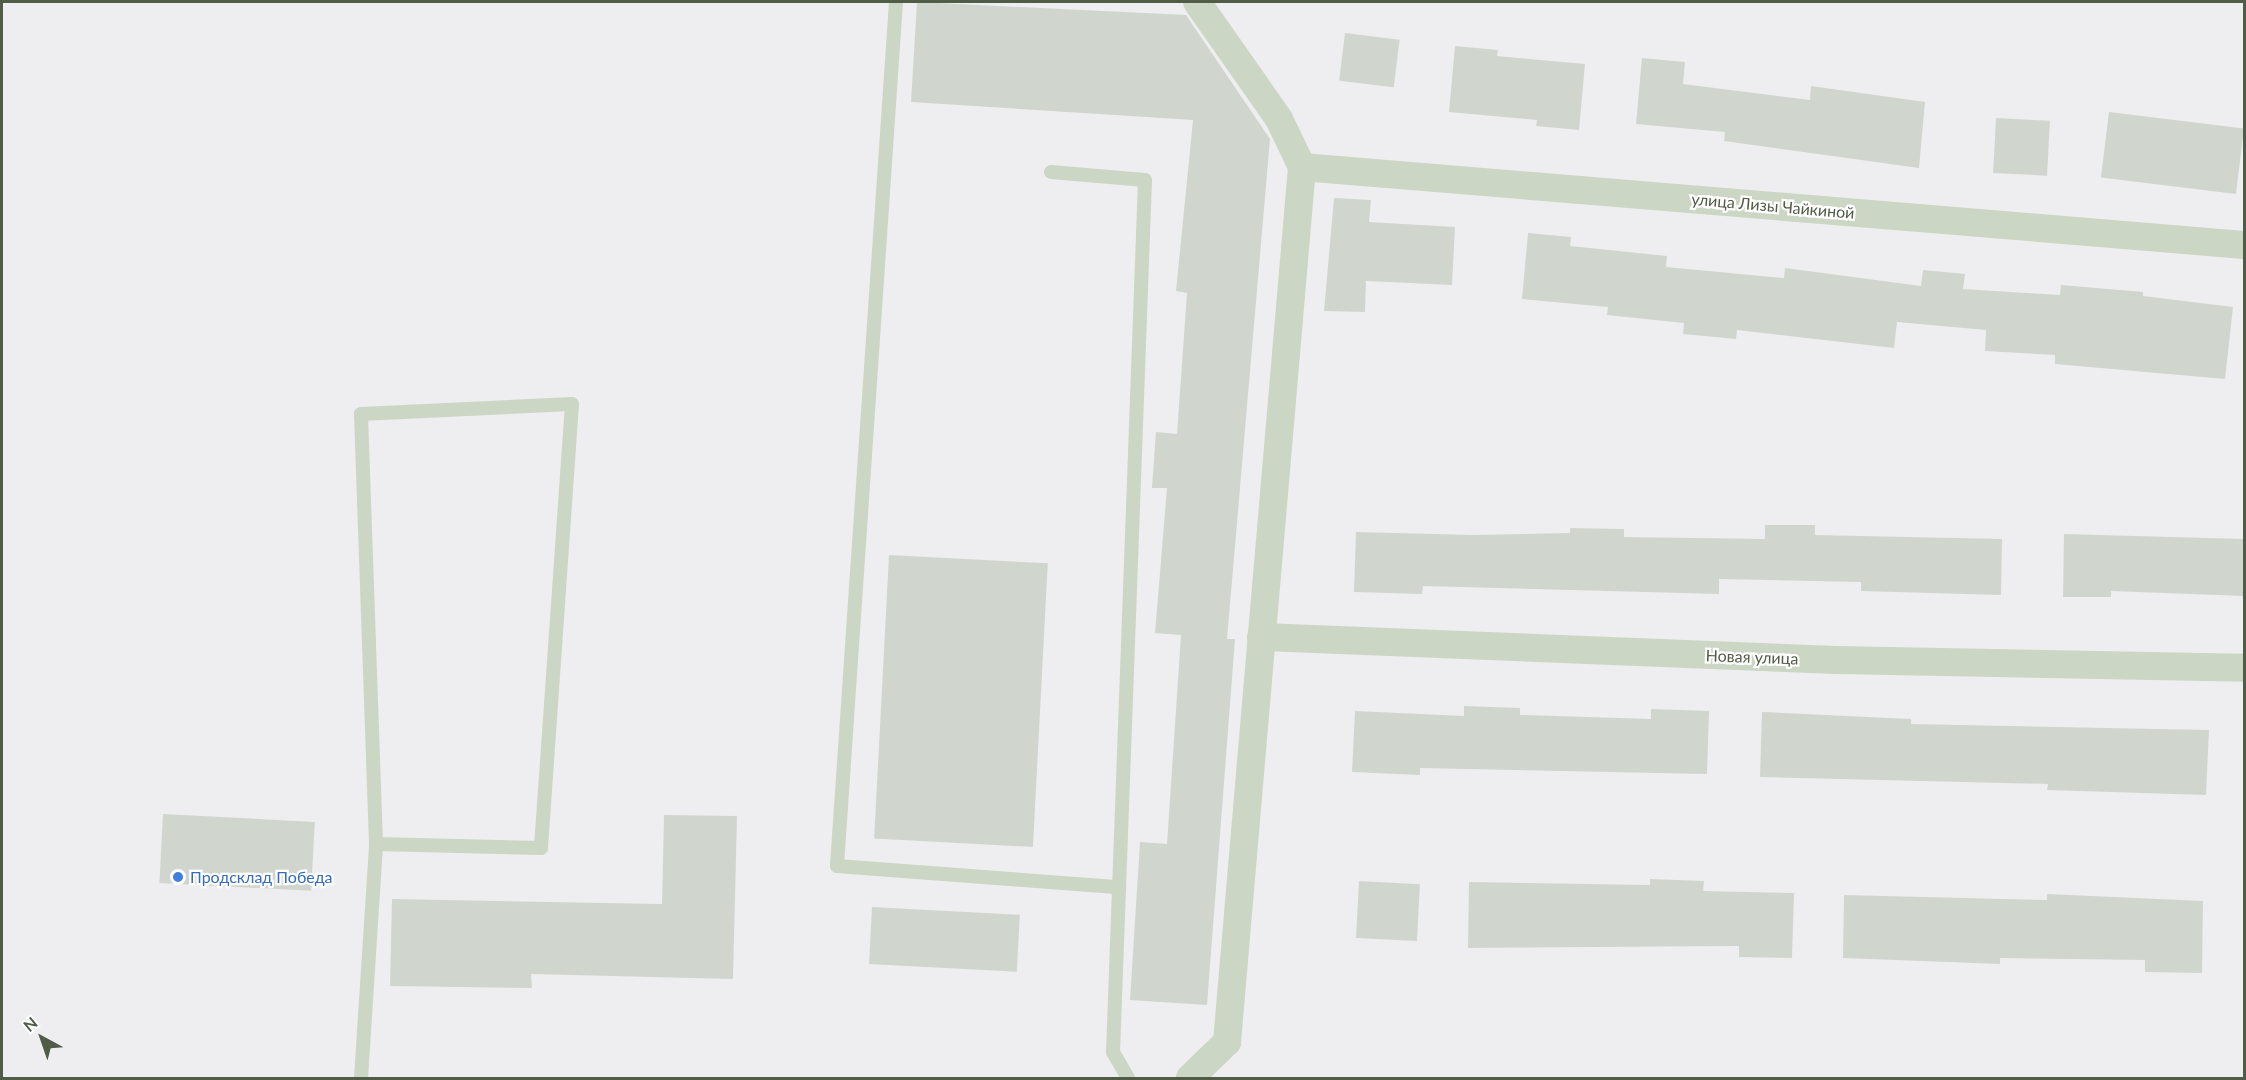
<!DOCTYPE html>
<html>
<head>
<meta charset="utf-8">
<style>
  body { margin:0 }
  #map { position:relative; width:2246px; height:1080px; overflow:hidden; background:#eeeef1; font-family:Lato,sans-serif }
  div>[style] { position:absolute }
  .building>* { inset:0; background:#d0d6cd; transform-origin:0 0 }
  .lane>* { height:14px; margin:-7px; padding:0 7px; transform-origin:7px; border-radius:7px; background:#ccd6c4 }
  .street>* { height:28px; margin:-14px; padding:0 14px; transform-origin:14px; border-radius:14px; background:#ccd6c4 }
  .dots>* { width:16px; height:16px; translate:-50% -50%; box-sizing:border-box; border:3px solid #fff; border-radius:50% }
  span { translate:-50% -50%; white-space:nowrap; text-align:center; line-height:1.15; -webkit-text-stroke:4.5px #fff; paint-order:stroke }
  .street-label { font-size:16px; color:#505c46 }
  .shop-label { font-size:16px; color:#366cbe }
  .left { translate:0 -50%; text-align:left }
  .frame { position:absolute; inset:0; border:3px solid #505c46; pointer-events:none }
  .north { position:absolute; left:12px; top:1008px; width:60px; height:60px; -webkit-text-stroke:4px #fff; paint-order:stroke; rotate:320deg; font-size:16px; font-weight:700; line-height:24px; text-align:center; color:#505c46 }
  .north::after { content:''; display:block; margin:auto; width:21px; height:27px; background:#505c46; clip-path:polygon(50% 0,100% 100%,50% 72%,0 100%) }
</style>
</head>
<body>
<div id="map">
  <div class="building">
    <i style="clip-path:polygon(917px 2px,1186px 15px,1270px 139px,1227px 639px,1235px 639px,1207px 1005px,1130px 1000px,1140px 842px,1167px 844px,1181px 635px,1155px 633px,1167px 488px,1152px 488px,1156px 432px,1177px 434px,1187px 293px,1176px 291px,1193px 120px,911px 102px)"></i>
    <i style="left:1345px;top:33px;width:55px;height:48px;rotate:7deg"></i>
    <i style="clip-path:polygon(1455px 46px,1498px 50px,1497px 56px,1585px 64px,1579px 130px,1536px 126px,1537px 120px,1449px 112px)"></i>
    <i style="clip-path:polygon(1642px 58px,1685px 62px,1683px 84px,1810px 100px,1811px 86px,1925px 102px,1919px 168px,1724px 141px,1725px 132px,1636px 124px)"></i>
    <i style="left:2109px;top:112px;width:136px;height:66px;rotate:7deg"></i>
    <i style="left:1996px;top:118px;width:54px;height:55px;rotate:3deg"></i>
    <i style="clip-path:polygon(1334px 198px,1371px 200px,1369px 222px,1455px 227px,1452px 285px,1366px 281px,1365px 312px,1324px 311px)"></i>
    <i style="clip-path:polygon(1528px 233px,1571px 237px,1570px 246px,1667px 256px,1666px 267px,1784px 278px,1785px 268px,1921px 286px,1923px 270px,1965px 274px,1963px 289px,2060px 295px,2061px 285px,2143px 292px,2143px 296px,2233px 307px,2225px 379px,2055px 364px,2055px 355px,1985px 351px,1986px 330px,1897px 322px,1894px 348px,1737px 330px,1736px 339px,1683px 334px,1684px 323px,1607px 315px,1608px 307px,1522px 299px)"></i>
    <i style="clip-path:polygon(1765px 525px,1815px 525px,1815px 535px,2002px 539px,2001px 595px,1861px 591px,1861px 582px,1719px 579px,1719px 594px,1423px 586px,1422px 594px,1354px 592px,1356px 532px,1473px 535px,1570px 533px,1570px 528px,1624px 529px,1624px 537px,1765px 539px)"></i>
    <i style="clip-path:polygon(2064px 534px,2244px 539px,2244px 596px,2111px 591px,2111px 597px,2063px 597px)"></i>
    <i style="left:889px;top:555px;width:159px;height:284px;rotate:3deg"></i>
    <i style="clip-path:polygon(1464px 706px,1520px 708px,1520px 715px,1651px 719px,1651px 709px,1709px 711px,1707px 774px,1420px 768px,1420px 775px,1352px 772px,1355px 711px,1464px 716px)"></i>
    <i style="clip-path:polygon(1762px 712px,1911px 719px,1911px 724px,2209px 730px,2206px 795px,2047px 790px,2048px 784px,1760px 777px)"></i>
    <i style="left:163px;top:814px;width:152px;height:69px;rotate:3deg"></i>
    <i style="clip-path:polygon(664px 815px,737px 816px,733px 979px,531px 974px,532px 988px,390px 986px,392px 899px,662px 904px)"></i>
    <i style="clip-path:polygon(1650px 879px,1704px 881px,1703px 891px,1794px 893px,1792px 958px,1739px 957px,1739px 946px,1468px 948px,1469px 882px,1650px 885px)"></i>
    <i style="left:1359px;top:881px;width:61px;height:57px;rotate:3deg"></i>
    <i style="clip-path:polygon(2047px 894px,2203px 901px,2202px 973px,2145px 972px,2145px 960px,2000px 958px,2000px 964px,1843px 958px,1844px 895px,2047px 900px)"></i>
    <i style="left:872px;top:907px;width:148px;height:57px;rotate:3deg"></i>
  </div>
  <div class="lane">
    <i style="left:896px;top:2px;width:866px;rotate:93.91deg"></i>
    <i style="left:837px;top:866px;width:283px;rotate:4.3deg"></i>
    <i style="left:1051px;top:172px;width:94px;rotate:4.9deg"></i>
    <i style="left:1145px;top:180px;width:873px;rotate:92.1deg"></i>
    <i style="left:1113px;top:1052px;width:30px;rotate:60deg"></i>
    <i style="left:361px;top:1078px;width:234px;rotate:-86.3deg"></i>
    <i style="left:376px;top:844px;width:430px;rotate:-92deg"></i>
    <i style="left:361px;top:414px;width:211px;rotate:-2.7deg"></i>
    <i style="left:572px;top:404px;width:445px;rotate:94deg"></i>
    <i style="left:541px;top:848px;width:165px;rotate:-178.6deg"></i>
  </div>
  <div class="street">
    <i style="left:1302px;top:167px;width:945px;rotate:4.73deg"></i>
    <i style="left:1261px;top:637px;width:576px;rotate:2.29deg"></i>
    <i style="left:1837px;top:660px;width:407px;rotate:1.1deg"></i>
    <i style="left:1190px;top:1078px;width:52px;rotate:-44.2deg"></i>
    <i style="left:1227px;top:1042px;width:878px;rotate:-85.1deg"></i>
    <i style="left:1302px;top:167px;width:53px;rotate:-115.6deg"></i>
    <i style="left:1279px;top:119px;width:143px;rotate:-125deg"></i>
  </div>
  <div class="dots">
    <i style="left:178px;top:877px;background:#3f7fe0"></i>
  </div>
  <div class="street-label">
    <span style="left:1773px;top:206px;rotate:5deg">улица Лизы Чайкиной</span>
    <span style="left:1752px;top:657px;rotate:2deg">Новая улица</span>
  </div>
  <div class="shop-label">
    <span class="left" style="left:190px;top:877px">Продсклад Победа</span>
  </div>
  <div class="frame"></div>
  <div class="north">N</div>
</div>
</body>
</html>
